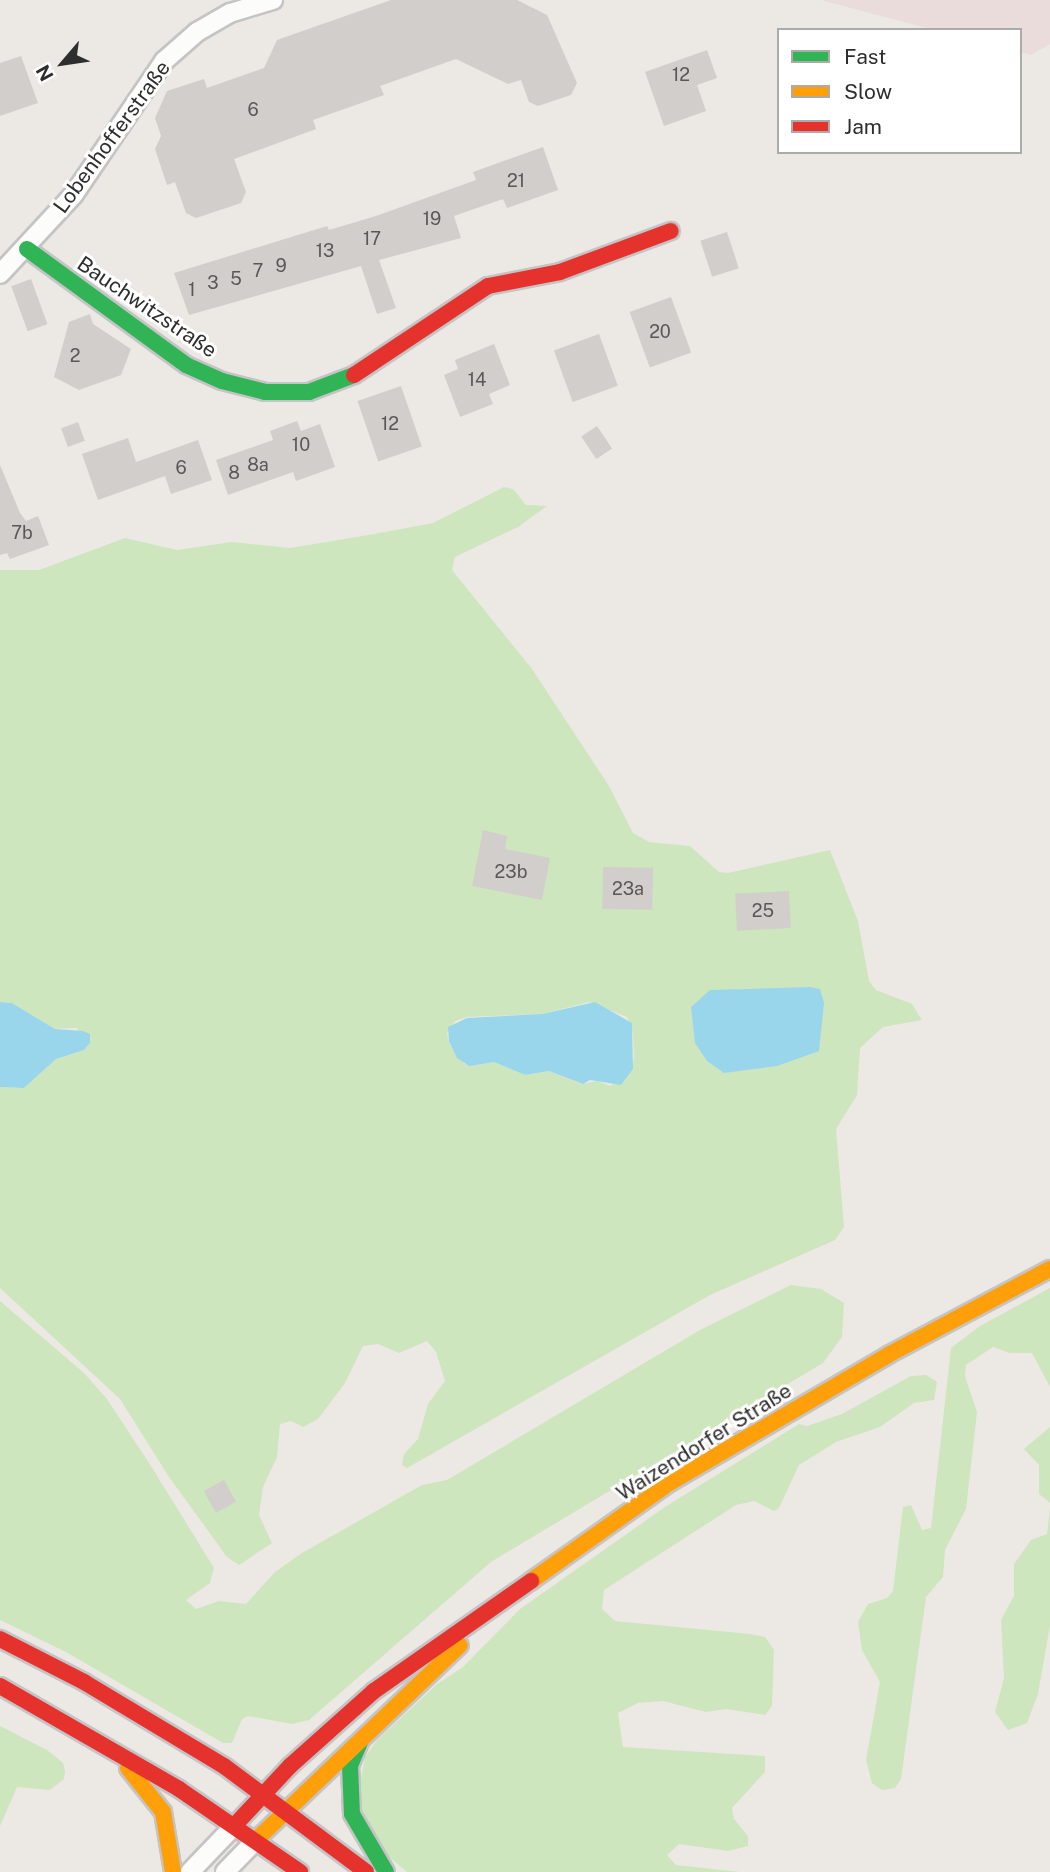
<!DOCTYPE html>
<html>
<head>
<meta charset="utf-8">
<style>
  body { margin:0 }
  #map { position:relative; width:1050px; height:1872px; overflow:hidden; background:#ece8e4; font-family:"Public Sans",sans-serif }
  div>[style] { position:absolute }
  .medical>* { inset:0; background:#e9dcdb }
  .green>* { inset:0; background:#cee6be }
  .water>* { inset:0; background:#99d6ec }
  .building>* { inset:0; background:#d1cecb; transform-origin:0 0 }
  .roads { filter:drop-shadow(2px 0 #c5c4c5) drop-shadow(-2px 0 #c5c4c5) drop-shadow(0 2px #c5c4c5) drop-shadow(0 -2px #c5c4c5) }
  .street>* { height:18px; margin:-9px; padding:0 9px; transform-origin:9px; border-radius:9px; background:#fcfcfb }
  .fast>* { height:16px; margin:-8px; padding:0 8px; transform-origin:8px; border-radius:8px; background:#30b455 }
  .slow>* { height:16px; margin:-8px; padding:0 8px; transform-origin:8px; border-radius:8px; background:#ff9f0a }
  .jam>* { height:16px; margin:-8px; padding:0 8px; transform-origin:8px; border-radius:8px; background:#e5322d }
  span { translate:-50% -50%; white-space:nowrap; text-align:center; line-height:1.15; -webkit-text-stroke:6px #fff; paint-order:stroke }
  .number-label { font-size:18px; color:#585857 }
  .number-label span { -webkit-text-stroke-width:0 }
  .street-label { font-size:21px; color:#2e2e2e }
  .legend { position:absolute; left:777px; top:28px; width:245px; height:126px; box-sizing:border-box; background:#fff; border:2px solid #ababab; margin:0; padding:9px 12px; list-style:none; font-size:21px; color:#2e2e2e }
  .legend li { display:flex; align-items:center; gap:14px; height:35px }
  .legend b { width:35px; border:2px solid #ababab }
  .north { position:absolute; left:28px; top:28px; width:70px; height:70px; -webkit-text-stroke:5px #fff; paint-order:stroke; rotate:241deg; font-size:19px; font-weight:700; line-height:28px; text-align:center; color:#2e2e2e }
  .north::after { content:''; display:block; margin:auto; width:24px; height:32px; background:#2e2e2e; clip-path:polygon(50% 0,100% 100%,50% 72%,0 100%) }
</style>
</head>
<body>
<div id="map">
  <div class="medical">
    <i style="clip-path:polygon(821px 0,1050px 0,1050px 44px,1031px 55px,1020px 52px,1020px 30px,934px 30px)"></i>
  </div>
  <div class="green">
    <i style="clip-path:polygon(evenodd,504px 487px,513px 489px,526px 505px,547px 506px,518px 527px,455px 557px,452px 570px,532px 669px,609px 786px,633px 833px,649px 842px,690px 846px,719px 872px,728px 873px,830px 850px,858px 921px,869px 981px,876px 990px,912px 1004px,922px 1020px,883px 1027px,860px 1048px,857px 1095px,836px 1129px,844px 1227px,835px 1240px,710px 1295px,407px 1468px,402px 1465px,404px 1454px,418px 1439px,428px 1404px,445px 1381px,436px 1352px,427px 1341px,399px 1353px,378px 1344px,363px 1346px,345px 1383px,318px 1419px,303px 1427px,291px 1421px,280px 1424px,277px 1457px,263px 1487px,259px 1515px,272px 1543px,239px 1565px,227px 1557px,169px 1477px,120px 1399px,0 1288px,0 1087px,24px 1088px,56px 1059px,84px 1050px,77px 1028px,55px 1029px,12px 1003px,0 1002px,0 570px,39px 570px,125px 538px,177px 550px,232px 542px,290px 548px,374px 534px,433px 523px,504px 487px,589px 1002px,627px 1017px,633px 1033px,634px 1060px,611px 1086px,597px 1081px,582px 1084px,549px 1071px,525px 1075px,494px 1062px,464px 1064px,449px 1041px,447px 1033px,455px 1021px,467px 1017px,542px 1014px,589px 1002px)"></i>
    <i style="clip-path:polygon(791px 1285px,821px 1289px,844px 1303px,842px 1337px,823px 1363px,491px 1562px,309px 1720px,292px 1724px,248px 1716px,242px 1719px,232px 1743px,223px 1743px,66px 1652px,0 1620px,0 1301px,84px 1373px,107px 1399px,151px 1466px,214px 1568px,210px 1583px,186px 1600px,196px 1609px,219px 1601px,246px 1604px,275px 1572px,302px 1553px,422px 1485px,447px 1480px,700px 1330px)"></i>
    <i style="clip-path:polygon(1050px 1288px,1050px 1387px,1032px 1353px,1010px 1353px,993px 1347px,966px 1365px,965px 1376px,977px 1412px,966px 1509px,945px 1550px,943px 1577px,926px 1597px,901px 1779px,895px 1788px,882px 1790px,872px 1783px,866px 1760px,880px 1682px,862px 1650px,858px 1622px,868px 1604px,887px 1598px,893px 1591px,903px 1507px,911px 1505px,922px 1530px,931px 1528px,951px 1348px,980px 1326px)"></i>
    <i style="clip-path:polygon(926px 1375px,937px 1382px,934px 1400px,914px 1403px,880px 1427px,836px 1442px,799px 1465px,779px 1508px,774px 1511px,754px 1501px,736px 1505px,604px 1590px,602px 1609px,615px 1621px,750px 1634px,765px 1637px,774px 1650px,772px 1706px,765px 1715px,726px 1709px,706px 1712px,663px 1701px,638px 1703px,618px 1713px,623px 1747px,765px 1756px,765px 1772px,732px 1808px,734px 1819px,748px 1836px,748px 1846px,728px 1851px,679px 1844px,667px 1855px,676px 1865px,740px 1872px,407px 1872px,381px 1850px,357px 1801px,365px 1757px,377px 1740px,436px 1685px,463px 1667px,520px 1609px,665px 1507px,799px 1424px,807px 1426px,842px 1414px,911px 1376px)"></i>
    <i style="clip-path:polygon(1050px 1427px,1050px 1503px,1039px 1494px,1039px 1465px,1024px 1449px)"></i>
    <i style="clip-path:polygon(1050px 1508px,1050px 1625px,1038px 1694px,1027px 1723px,1008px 1730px,995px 1712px,1004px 1678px,1001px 1620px,1014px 1596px,1014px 1564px,1031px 1540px,1047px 1534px)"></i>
    <i style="clip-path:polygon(0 1726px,47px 1750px,63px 1763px,65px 1771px,64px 1779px,50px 1790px,17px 1787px,0 1826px)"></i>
  </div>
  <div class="water">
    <i style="clip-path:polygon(810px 987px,820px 989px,824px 1003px,819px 1051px,777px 1066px,724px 1073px,707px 1061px,695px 1043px,691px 1007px,710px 990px)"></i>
    <i style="clip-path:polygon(0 1002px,12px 1003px,55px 1029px,83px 1031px,90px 1034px,90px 1043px,84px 1050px,56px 1059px,24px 1088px,0 1087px)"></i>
    <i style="clip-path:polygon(595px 1002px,632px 1023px,633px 1069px,621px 1085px,590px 1080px,583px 1084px,549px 1071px,525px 1075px,494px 1062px,469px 1066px,457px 1058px,449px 1041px,448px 1027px,467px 1018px,542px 1014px)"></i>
  </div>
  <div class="building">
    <i style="clip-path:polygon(391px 0,517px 0,547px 15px,577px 83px,571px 95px,538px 106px,529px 102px,521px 80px,508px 84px,456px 59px,380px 86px,384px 95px,313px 120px,316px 129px,234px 159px,246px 192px,241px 203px,196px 218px,186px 213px,175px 182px,167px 185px,155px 149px,161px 136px,155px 118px,167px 91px,204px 79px,207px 88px,264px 68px,277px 40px)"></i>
    <i style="clip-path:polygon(707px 50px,717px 78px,697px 85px,706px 111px,664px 126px,645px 72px)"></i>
    <i style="clip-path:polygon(21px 56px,38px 103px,0 116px,0 63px)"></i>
    <i style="clip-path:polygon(543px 147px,558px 190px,507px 208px,503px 199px,454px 216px,461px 238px,379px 260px,396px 308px,377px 314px,361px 266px,189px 315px,174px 273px,327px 226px,329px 230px,376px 216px,476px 180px,473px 172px)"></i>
    <i style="left:727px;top:232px;width:38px;height:28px;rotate:72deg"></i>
    <i style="left:31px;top:279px;width:48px;height:21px;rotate:70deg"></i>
    <i style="left:671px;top:297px;width:59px;height:44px;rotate:70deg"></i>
    <i style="clip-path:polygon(90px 314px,93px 324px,131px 349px,121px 375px,79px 390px,54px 377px,69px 322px)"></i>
    <i style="left:599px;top:334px;width:55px;height:48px;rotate:70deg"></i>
    <i style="clip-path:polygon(494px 344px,510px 385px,489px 394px,493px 404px,460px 417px,444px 375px,458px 369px,455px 360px)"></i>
    <i style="left:401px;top:386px;width:64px;height:46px;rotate:71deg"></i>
    <i style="clip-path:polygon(297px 421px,301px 431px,320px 424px,335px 467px,296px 481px,293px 472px,228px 495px,216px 460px,273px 440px,270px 431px)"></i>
    <i style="left:78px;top:422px;width:20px;height:18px;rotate:70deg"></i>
    <i style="left:597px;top:426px;width:27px;height:19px;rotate:56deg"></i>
    <i style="clip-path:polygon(128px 438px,136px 462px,198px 440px,212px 480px,171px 494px,165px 476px,98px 500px,82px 454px)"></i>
    <i style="clip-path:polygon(0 465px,20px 513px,26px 521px,38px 516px,49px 545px,10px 559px,7px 553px,0 555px)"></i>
    <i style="clip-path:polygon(483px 830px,507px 836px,505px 849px,550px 858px,542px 900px,472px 886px)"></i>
    <i style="left:603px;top:867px;width:50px;height:42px;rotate:1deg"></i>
    <i style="left:789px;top:891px;width:37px;height:54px;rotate:87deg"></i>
    <i style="left:224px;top:1480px;width:25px;height:23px;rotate:61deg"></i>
  </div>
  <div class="roads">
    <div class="street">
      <i style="left:0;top:274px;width:109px;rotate:-47.2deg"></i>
      <i style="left:74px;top:194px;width:161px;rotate:-55.9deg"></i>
      <i style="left:164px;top:61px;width:44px;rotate:-41.3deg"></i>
      <i style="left:197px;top:32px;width:38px;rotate:-30deg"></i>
      <i style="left:230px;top:13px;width:45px;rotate:-16.8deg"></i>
      <i style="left:190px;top:1872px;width:65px;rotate:-46.2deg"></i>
      <i style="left:225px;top:1872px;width:45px;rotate:-45.9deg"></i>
    </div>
    <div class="fast">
      <i style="left:27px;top:249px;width:197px;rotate:36.1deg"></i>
      <i style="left:186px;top:365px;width:39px;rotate:24deg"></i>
      <i style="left:222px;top:381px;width:44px;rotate:14.3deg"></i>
      <i style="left:265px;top:392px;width:44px"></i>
      <i style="left:309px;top:392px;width:48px;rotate:-20.7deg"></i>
      <i style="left:360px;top:1742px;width:25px;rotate:113deg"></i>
      <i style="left:350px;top:1765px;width:49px;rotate:87.7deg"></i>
      <i style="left:352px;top:1814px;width:67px;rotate:59.6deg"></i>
    </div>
    <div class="slow">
      <i style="left:531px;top:1581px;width:171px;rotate:-35.3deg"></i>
      <i style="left:671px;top:1482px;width:251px;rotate:-30.3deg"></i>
      <i style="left:888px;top:1355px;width:183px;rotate:-28deg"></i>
      <i style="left:128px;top:1768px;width:56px;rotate:51.5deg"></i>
      <i style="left:163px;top:1812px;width:61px;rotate:80.5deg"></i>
      <i style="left:256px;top:1840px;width:282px;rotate:-43.7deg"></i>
    </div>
    <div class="jam">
      <i style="left:354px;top:375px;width:161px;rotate:-33.6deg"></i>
      <i style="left:488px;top:286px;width:73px;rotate:-11deg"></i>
      <i style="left:560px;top:272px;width:118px;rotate:-20.3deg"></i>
      <i style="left:0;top:1639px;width:94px;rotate:27.1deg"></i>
      <i style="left:84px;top:1682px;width:163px;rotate:31deg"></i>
      <i style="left:224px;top:1766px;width:177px;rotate:36.7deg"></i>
      <i style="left:0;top:1686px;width:207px;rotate:29.9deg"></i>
      <i style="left:179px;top:1789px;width:147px;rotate:34.4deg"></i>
      <i style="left:235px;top:1825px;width:81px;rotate:-47deg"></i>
      <i style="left:290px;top:1766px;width:113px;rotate:-41.8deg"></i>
      <i style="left:374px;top:1691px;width:192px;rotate:-35deg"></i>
    </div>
  </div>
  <div class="number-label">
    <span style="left:681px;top:75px">12</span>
    <span style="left:253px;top:110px">6</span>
    <span style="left:516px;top:181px">21</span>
    <span style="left:432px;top:219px">19</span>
    <span style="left:372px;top:239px">17</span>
    <span style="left:325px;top:251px">13</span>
    <span style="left:281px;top:266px">9</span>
    <span style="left:258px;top:271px">7</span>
    <span style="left:236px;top:279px">5</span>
    <span style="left:213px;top:283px">3</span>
    <span style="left:192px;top:290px">1</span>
    <span style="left:660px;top:332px">20</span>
    <span style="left:75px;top:356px">2</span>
    <span style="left:477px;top:380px">14</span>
    <span style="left:390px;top:424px">12</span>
    <span style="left:301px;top:445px">10</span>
    <span style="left:258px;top:465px">8a</span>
    <span style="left:181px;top:468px">6</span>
    <span style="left:234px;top:473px">8</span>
    <span style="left:22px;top:533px">7b</span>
    <span style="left:511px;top:872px">23b</span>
    <span style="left:628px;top:889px">23a</span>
    <span style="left:763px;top:911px">25</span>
  </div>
  <div class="street-label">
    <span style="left:112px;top:137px;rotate:-54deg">Lobenhofferstraße</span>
    <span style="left:147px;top:307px;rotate:34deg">Bauchwitzstraße</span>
    <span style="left:704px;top:1442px;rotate:-32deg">Waizendorfer Straße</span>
  </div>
  <ul class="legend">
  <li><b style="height:9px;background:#30b455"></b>Fast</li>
  <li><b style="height:9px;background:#ff9f0a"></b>Slow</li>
  <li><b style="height:9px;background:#e5322d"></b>Jam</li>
  </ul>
  <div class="north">N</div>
</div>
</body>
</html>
